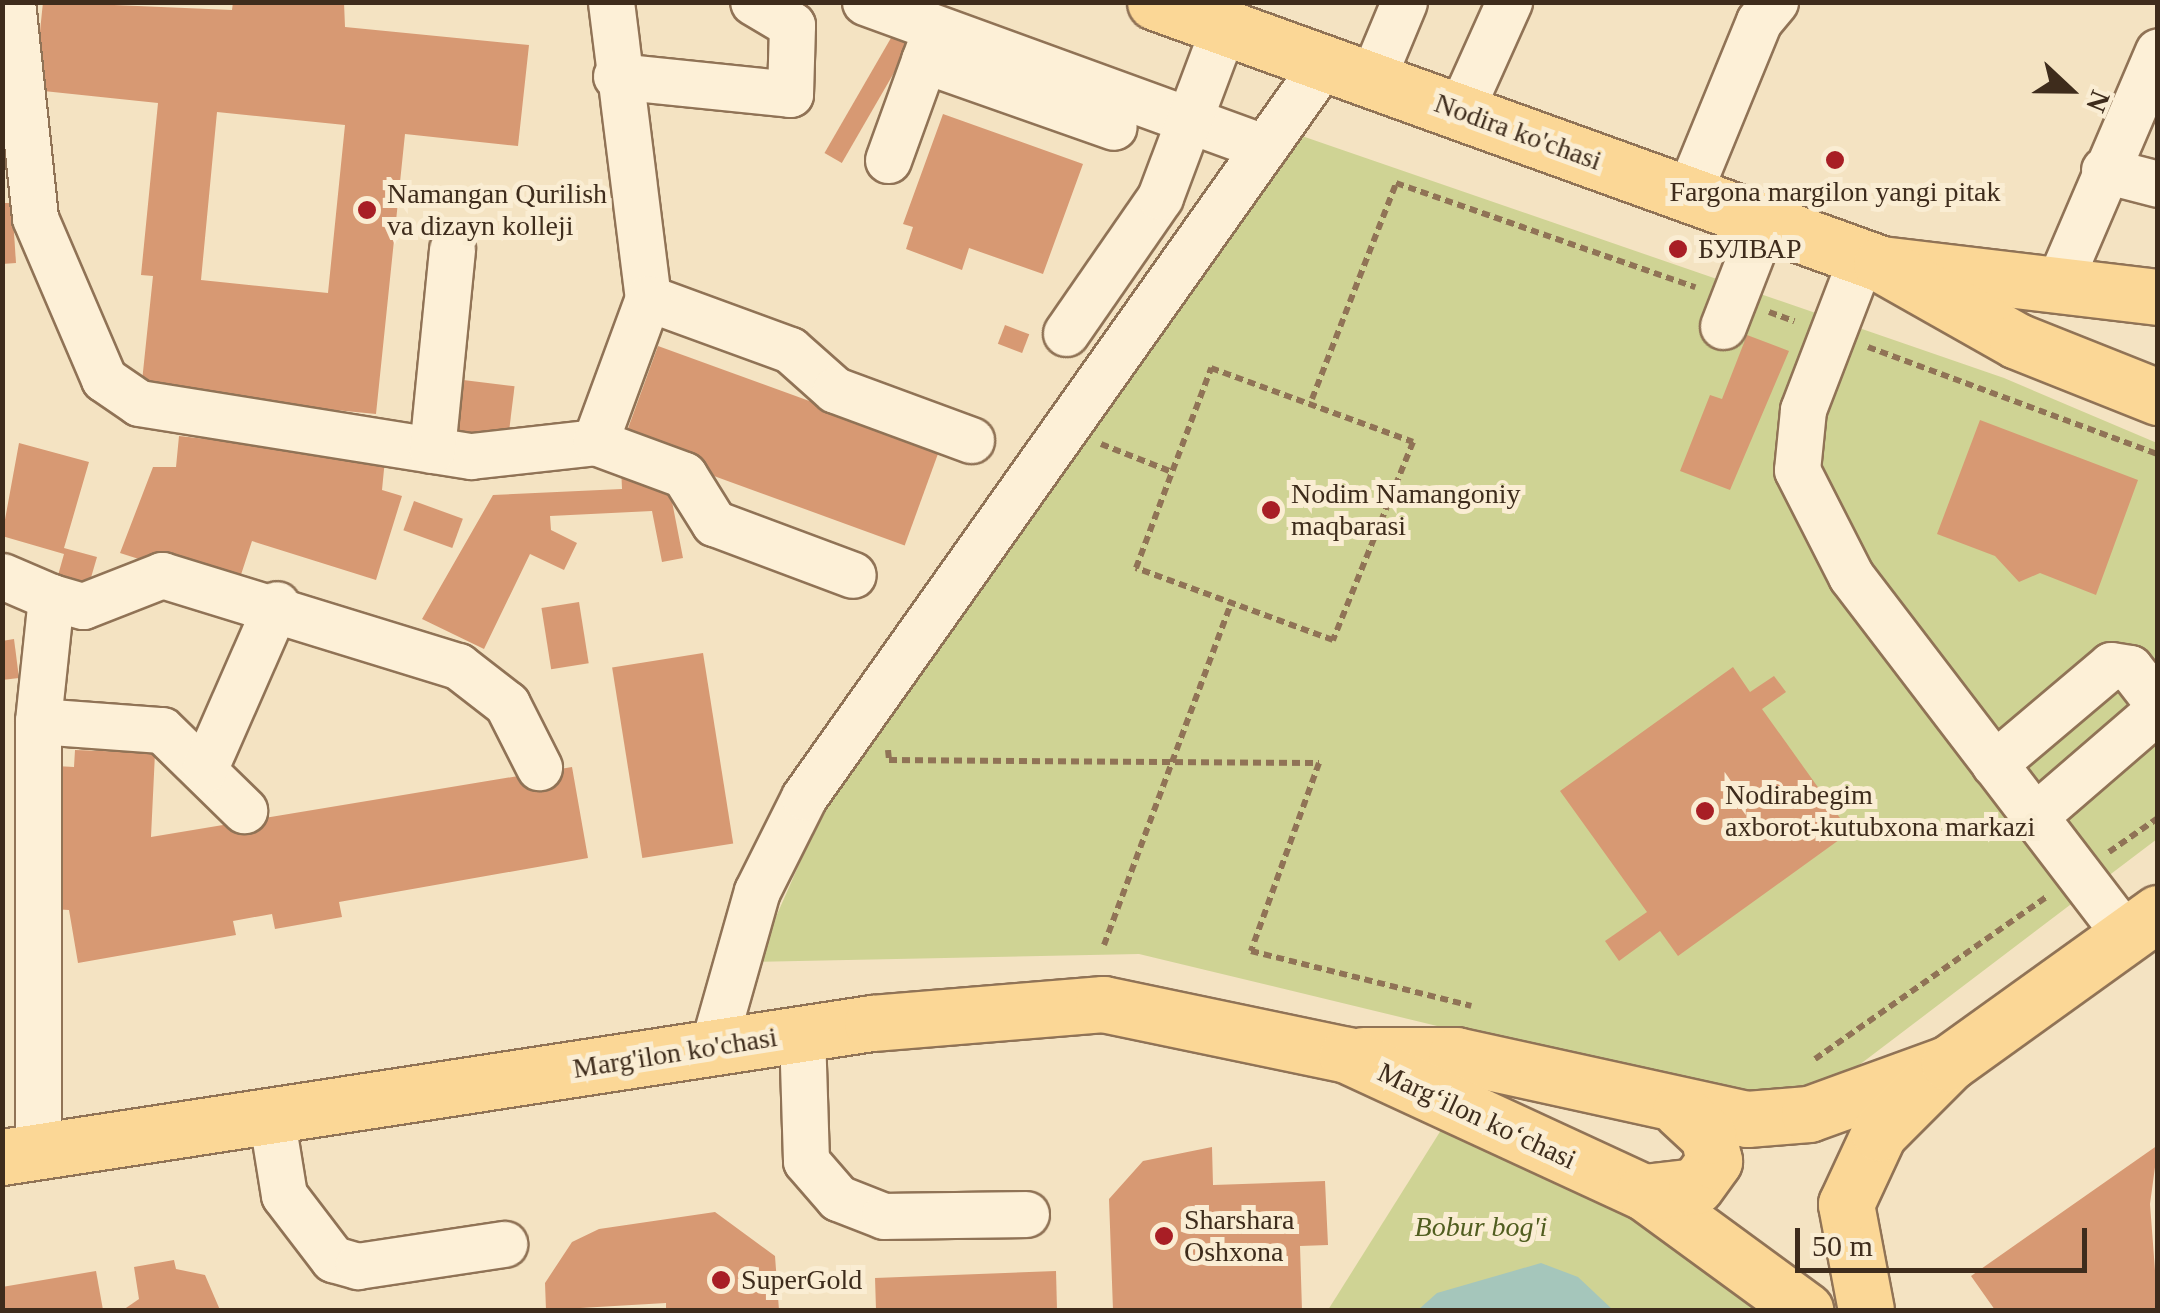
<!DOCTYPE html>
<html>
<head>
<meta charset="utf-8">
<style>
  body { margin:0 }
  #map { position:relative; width:2160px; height:1313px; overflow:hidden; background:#f4e3c2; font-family:"Times New Roman",serif }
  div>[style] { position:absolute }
  .green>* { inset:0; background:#cfd394 }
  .water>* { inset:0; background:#a5c6bb }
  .building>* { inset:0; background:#d79973; transform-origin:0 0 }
  .path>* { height:6px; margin-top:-3px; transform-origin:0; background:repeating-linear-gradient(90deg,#907356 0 8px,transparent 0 13px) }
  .roads { filter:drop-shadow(2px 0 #907356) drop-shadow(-2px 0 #907356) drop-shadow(0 2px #907356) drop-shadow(0 -2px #907356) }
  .minor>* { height:45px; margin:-22.5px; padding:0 22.5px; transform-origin:22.5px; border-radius:22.5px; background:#fdf0d7 }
  .major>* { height:55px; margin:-27.5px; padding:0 27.5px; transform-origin:27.5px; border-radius:27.5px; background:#fbd796 }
  .dots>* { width:28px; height:28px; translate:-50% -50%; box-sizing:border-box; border:5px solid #faedd3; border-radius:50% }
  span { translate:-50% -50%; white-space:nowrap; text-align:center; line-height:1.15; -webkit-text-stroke:10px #faedd3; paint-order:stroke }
  .street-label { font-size:28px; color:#3e2c1c }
  .poi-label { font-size:28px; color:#3e2c1c }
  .left { translate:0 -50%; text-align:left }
  .park-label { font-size:28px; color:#515e20; font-style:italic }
  .frame { position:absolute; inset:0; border:5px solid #3e2c1c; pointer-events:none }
  .north { position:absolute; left:2020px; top:40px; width:100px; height:100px; -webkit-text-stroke:8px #faedd3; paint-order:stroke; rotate:112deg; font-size:28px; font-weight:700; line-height:40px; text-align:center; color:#3e2c1c }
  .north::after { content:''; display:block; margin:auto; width:35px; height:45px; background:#3e2c1c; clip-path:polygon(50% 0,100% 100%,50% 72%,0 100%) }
  .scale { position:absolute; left:1795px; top:1228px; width:292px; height:45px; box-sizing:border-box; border:5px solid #3e2c1c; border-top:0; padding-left:12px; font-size:30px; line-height:35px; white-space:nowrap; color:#3e2c1c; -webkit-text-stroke:8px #faedd3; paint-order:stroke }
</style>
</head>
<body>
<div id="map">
  <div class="green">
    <i style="clip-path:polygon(1299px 135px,2004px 378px,2157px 443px,2157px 839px,1813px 1100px,1690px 1087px,1139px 954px,756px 962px,842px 767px)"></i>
    <i style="clip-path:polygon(1448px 1119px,1646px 1214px,1760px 1310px,1328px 1310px)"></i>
  </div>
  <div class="water">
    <i style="clip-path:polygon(1541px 1263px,1578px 1277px,1613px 1310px,1418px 1310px,1437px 1293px)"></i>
  </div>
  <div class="building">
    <i style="clip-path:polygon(evenodd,43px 2px,232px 10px,233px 2px,344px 2px,345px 27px,529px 45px,518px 146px,405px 134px,376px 414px,141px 391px,153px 276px,141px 275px,158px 103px,34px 90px,43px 2px,217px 112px,345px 125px,328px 293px,201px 280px,217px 112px)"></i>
    <i style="left:895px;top:31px;width:20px;height:141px;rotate:30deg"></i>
    <i style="clip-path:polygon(943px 114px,1083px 164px,1043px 274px,969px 248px,962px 270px,906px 249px,913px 227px,903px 224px)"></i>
    <i style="clip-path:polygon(2px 203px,12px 203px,16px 263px,2px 264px)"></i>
    <i style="left:1005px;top:325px;width:26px;height:20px;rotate:21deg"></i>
    <i style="clip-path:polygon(1747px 335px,1789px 351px,1730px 490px,1680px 471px,1710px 395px,1722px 399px)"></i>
    <i style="left:658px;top:346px;width:300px;height:103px;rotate:20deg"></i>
    <i style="left:455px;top:379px;width:60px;height:59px;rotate:7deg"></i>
    <i style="clip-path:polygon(1980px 420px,2138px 480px,2096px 595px,2040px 573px,2019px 582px,1995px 556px,1937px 534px)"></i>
    <i style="clip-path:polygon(179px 436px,385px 459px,382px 490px,402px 496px,376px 580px,252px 541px,236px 590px,120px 553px,153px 467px,176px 467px)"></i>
    <i style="clip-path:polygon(19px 443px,89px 462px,64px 548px,97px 557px,88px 588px,57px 579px,64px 554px,2px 536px)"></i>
    <i style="clip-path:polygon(621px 466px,669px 486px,683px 558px,662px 562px,652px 511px,550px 516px,551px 530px,577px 543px,564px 570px,530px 554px,484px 649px,422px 619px,493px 495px,622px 489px)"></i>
    <i style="left:414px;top:501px;width:52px;height:31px;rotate:20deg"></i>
    <i style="left:579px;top:602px;width:62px;height:38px;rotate:81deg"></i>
    <i style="clip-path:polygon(14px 639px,19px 678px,2px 680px,2px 641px)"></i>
    <i style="left:703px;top:653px;width:193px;height:92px;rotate:81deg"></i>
    <i style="clip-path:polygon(1733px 667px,1750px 692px,1774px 676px,1786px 692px,1762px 709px,1850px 832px,1678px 956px,1660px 931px,1619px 961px,1605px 941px,1647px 912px,1560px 791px)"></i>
    <i style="clip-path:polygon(75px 750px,155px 753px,151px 837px,572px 767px,588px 858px,339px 902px,342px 917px,275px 929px,272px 914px,233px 921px,236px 935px,78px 963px,69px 910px,51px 909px,56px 766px,74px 767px)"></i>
    <i style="clip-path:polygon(2158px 1145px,2150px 1204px,2158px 1310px,1995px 1310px,1971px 1276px)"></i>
    <i style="clip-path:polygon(1212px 1147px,1213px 1185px,1325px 1181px,1328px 1245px,1300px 1246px,1302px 1310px,1113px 1310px,1109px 1199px,1143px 1161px)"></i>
    <i style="clip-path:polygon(715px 1212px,775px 1256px,779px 1310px,666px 1310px,666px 1303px,546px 1310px,545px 1283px,572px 1242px,599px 1229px)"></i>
    <i style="clip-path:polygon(174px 1260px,176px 1269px,205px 1275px,220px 1310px,123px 1310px,139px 1299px,134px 1267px)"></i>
    <i style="clip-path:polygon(96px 1271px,103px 1310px,2px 1310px,2px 1287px)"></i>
    <i style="clip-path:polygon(1056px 1271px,1057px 1310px,876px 1310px,875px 1278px)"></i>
  </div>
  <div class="path">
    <i style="left:1769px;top:312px;width:27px;rotate:20deg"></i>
    <i style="left:1868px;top:347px;width:309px;rotate:20.3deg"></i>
    <i style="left:1211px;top:368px;width:215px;rotate:20.1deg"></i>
    <i style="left:1413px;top:442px;width:214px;rotate:112deg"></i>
    <i style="left:1333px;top:640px;width:210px;rotate:-159.9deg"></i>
    <i style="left:1136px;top:568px;width:214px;rotate:-69.4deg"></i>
    <i style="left:1312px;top:399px;width:232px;rotate:-68.7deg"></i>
    <i style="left:1396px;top:183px;width:317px;rotate:19.2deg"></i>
    <i style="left:1101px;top:444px;width:76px;rotate:21.5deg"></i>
    <i style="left:888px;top:750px;width:10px;rotate:84deg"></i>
    <i style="left:889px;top:760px;width:430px;rotate:0.4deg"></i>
    <i style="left:1319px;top:763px;width:200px;rotate:109.9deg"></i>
    <i style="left:1251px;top:951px;width:227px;rotate:14deg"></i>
    <i style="left:2109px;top:852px;width:60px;rotate:-34.8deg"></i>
    <i style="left:1104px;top:945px;width:365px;rotate:-69.6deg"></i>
    <i style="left:1815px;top:1059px;width:282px;rotate:-35deg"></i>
  </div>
  <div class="roads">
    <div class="minor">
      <i style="left:12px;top:2px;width:217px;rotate:83.9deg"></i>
      <i style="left:35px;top:218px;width:175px;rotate:66.8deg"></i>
      <i style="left:104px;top:379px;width:42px;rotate:34.4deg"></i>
      <i style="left:139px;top:403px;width:336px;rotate:9.1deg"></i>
      <i style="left:471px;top:456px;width:125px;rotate:-6.4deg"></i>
      <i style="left:611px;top:2px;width:298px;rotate:82.9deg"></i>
      <i style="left:648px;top:298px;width:151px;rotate:20.1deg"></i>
      <i style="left:790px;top:350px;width:60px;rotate:41.6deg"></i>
      <i style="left:835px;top:390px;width:145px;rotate:20.2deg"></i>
      <i style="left:865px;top:2px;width:425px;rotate:20deg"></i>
      <i style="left:924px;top:60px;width:201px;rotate:19.4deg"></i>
      <i style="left:616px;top:76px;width:175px;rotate:5.9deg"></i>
      <i style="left:790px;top:94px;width:69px;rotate:-88.3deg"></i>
      <i style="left:792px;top:25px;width:45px;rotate:-149.5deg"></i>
      <i style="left:1372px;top:79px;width:83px;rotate:-67.4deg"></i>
      <i style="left:1460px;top:111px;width:120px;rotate:-65.8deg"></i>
      <i style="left:888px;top:160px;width:135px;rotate:-70.1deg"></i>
      <i style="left:2104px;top:170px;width:56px;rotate:14.5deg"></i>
      <i style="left:1688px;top:194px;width:187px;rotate:-67.7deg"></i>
      <i style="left:1759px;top:21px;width:25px;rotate:-50deg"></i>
      <i style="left:1862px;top:256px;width:165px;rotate:111deg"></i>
      <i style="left:1803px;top:410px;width:60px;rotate:95.7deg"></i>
      <i style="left:1797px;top:470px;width:119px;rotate:63deg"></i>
      <i style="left:1851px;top:576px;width:453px;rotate:52.6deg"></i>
      <i style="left:2059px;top:282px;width:251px;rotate:-66.8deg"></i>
      <i style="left:648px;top:298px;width:153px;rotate:110.2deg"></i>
      <i style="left:595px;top:442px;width:95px;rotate:20.3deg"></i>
      <i style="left:684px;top:475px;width:57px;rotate:58deg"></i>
      <i style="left:714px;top:523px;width:148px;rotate:20.5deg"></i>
      <i style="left:1723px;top:326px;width:113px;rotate:-68.7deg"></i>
      <i style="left:1066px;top:333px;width:165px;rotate:-55.3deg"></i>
      <i style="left:1160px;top:197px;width:182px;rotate:-69.4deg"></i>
      <i style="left:432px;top:450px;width:202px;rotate:-84.3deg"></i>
      <i style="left:2px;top:576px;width:53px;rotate:23.2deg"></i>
      <i style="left:38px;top:721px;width:124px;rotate:4.2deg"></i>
      <i style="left:162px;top:730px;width:115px;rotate:44.3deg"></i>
      <i style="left:1994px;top:764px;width:153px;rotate:-40.2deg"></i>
      <i style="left:2111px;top:665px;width:19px;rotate:9deg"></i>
      <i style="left:2130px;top:668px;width:41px;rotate:52deg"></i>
      <i style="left:2155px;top:700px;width:15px;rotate:101deg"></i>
      <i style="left:2152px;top:715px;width:155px;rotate:139.2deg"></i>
      <i style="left:204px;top:770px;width:181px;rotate:-66.3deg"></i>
      <i style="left:802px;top:1033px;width:128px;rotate:88.2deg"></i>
      <i style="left:806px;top:1161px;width:49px;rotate:49.1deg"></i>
      <i style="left:838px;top:1198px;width:49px;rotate:21.4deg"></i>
      <i style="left:884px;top:1216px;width:142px;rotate:-0.8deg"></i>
      <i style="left:713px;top:1046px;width:161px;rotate:-74.2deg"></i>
      <i style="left:757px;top:891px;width:105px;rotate:-63.4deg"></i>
      <i style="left:804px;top:797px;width:900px;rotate:-54.68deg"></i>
      <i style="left:271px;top:1115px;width:81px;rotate:80.8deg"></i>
      <i style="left:284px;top:1195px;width:81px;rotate:52.6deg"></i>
      <i style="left:333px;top:1259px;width:26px;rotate:16deg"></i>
      <i style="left:358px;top:1266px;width:148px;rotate:-8.6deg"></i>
      <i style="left:38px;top:1151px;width:430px;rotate:-90deg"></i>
      <i style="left:38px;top:721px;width:125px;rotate:-84deg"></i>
      <i style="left:51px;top:597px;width:33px;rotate:16deg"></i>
      <i style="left:83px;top:606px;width:85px;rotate:-21.4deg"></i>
      <i style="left:162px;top:575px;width:310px;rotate:17.1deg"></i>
      <i style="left:458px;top:666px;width:62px;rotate:37.8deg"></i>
      <i style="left:507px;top:704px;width:71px;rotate:63.1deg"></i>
    </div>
    <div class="major">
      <i style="left:1155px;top:2px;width:772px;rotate:19.84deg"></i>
      <i style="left:2158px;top:297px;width:279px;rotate:-173.2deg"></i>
      <i style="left:1881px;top:264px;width:156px;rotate:29.5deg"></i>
      <i style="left:2017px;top:341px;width:152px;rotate:21.7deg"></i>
      <i style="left:1363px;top:1055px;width:93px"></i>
      <i style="left:1456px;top:1055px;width:298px;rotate:12.4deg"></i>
      <i style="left:1747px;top:1119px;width:62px;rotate:-4.6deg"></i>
      <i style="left:1809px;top:1114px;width:149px;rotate:-20deg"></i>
      <i style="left:2px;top:1157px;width:880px;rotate:-8.76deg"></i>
      <i style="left:872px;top:1023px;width:232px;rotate:-4.7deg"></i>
      <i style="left:1103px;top:1004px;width:249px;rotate:11.8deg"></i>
      <i style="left:1347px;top:1055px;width:327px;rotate:24.8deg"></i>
      <i style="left:1644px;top:1192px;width:200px;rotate:36.2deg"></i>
      <i style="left:1644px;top:1192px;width:52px;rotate:-6.6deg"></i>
      <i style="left:1696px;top:1186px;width:31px;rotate:-54deg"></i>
      <i style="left:1714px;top:1161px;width:26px;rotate:-103deg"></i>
      <i style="left:1708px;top:1136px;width:38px;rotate:-137deg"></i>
      <i style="left:1866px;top:1310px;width:108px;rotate:-100.7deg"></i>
      <i style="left:1846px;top:1204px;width:78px;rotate:-65.1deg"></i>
      <i style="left:1879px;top:1133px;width:99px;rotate:-45deg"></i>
      <i style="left:1949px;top:1063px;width:257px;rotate:-35.7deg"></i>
    </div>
  </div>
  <div class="dots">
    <i style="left:1835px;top:160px;background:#a81e25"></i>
    <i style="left:367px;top:210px;background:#a81e25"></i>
    <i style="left:1678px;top:249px;background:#a81e25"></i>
    <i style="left:1271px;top:510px;background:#a81e25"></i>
    <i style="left:1705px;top:811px;background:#a81e25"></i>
    <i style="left:1164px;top:1236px;background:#a81e25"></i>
    <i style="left:721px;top:1280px;background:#a81e25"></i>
  </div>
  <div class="street-label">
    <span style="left:1518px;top:132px;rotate:20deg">Nodira ko'chasi</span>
    <span style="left:675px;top:1053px;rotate:-9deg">Marg'ilon ko'chasi</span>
    <span style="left:1477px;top:1116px;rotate:25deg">Margʻilon koʻchasi</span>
  </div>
  <div class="poi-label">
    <span style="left:1835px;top:192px">Fargona margilon yangi pitak</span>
    <span class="left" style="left:387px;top:210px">Namangan Qurilish<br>va dizayn kolleji</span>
    <span class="left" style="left:1698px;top:249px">БУЛВАР</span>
    <span class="left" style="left:1291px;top:510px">Nodim Namangoniy<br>maqbarasi</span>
    <span class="left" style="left:1725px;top:811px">Nodirabegim<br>axborot-kutubxona markazi</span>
    <span class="left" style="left:1184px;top:1236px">Sharshara<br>Oshxona</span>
    <span class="left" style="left:741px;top:1280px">SuperGold</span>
  </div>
  <div class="park-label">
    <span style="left:1481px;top:1227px">Bobur bog'i</span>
  </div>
  <div class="frame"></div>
  <div class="north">N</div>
  <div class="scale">50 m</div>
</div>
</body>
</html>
